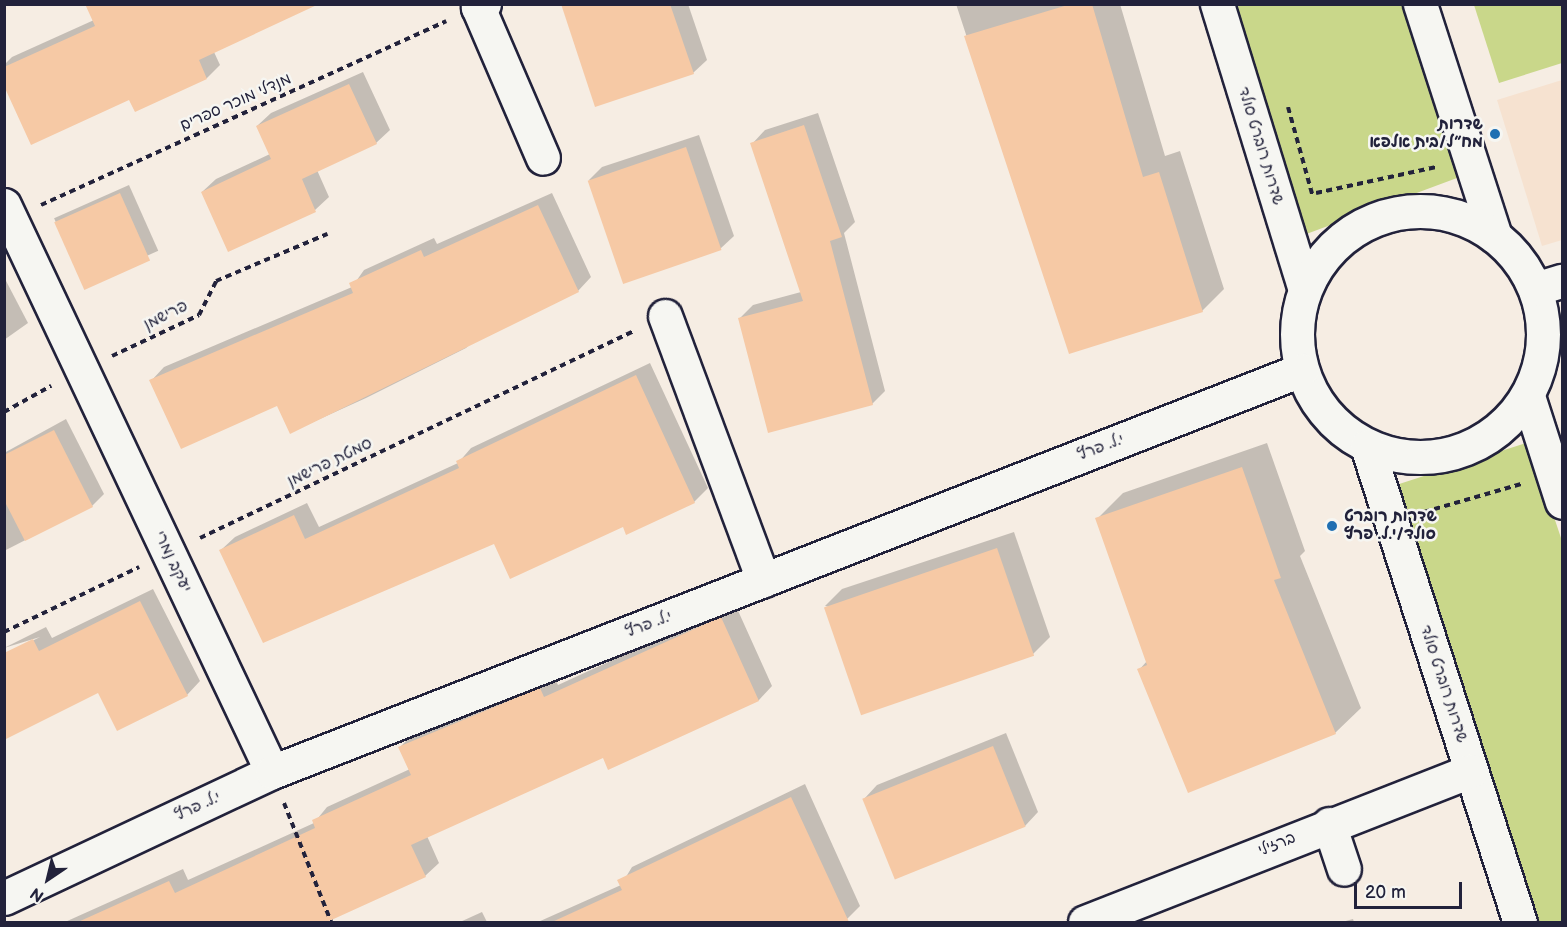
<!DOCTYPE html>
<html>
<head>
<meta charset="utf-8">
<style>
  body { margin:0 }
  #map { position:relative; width:1567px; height:927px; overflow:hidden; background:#f6ede3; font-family:"Balsamiq Sans","Playpen Sans Hebrew",sans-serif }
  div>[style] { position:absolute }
  .built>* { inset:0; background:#f6e2d0 }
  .green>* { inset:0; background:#c9d78a }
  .shadow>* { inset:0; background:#0003; transform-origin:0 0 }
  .building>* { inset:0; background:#f6c9a5; transform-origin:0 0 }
  .path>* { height:4px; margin-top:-2px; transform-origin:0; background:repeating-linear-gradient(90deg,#22223b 0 6px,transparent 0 10.5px) }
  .roads { filter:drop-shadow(2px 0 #22223b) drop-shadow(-2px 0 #22223b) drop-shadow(0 2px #22223b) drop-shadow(0 -2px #22223b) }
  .minor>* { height:33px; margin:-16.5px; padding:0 16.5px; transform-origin:16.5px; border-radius:16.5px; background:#f6f6f2 }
  .minor>.ring { margin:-16.5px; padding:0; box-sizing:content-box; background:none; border:33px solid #f6f6f2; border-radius:50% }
  .dots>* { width:16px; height:16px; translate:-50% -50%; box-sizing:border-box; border:3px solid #f6f6f2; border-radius:50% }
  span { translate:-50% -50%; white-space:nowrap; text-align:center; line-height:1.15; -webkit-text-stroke:5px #f6f6f2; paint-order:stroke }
  .street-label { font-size:16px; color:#22223b }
  .poi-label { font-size:16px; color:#22223b; font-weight:700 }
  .right { translate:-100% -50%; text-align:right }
  .left { translate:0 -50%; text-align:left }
  .frame { position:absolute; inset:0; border:6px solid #22223b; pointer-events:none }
  .north { position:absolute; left:18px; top:849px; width:60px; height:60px; -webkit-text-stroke:4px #f6f6f2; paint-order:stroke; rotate:215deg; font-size:16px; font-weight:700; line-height:24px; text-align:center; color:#22223b }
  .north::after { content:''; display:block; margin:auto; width:21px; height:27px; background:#22223b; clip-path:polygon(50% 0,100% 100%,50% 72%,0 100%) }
  .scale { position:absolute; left:1354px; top:882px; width:108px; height:27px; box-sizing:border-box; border:3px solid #22223b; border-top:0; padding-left:8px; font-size:18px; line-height:21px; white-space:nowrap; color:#22223b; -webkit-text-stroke:4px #f6f6f2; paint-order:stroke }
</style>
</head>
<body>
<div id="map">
  <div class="built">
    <i style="clip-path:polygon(1562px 80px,1562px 240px,1542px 246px,1497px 100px)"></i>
  </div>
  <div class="green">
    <i style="clip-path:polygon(1225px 5px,1411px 5px,1465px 175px,1301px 236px)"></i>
    <i style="clip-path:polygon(1474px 5px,1562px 5px,1562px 63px,1499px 83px)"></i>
    <i style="clip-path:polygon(1529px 442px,1562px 541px,1562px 922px,1534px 922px,1393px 486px)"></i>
  </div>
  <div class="shadow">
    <i style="clip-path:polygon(568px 4px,688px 4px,707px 60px,693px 73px)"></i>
    <i style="clip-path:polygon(956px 4px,1120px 4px,1165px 156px,1180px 151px,1224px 289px,1202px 311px,1070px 352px)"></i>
    <i style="clip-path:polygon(94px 20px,214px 52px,220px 65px,207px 78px,4px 83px,4px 65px,12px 57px)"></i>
    <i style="clip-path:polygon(363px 72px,390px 130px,376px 143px,317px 170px,329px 197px,315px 210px,229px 250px,202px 192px,216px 179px,270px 154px,257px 126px,271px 113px)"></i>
    <i style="clip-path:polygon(818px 113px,855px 222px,844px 233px,885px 391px,872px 404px,740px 318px,753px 305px,801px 292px,752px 144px,765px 130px)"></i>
    <i style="clip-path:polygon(699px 135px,734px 236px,720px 249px,589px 180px,602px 167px)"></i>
    <i style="left:129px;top:185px;width:72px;height:82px;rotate:66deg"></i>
    <i style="clip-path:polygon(552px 193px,591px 277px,578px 291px,478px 336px,466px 348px,366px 398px,291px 432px,278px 404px,151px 381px,164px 367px,352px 287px,364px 270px,434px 238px,437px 244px)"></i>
    <i style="clip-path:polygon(4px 277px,28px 323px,4px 340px)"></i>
    <i style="clip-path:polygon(650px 363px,708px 488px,694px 502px,623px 525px,495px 542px,221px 550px,235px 537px,307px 503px,319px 527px,458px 463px,471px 448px)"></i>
    <i style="clip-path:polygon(66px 419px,104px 494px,92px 506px,4px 551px,4px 453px)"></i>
    <i style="clip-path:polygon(1267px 443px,1305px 551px,1300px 556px,1361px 708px,1335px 733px,1139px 670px,1147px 661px,1097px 519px,1123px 493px)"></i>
    <i style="clip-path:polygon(1014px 532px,1050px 637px,1033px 654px,825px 606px,842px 589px)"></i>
    <i style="clip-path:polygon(153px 589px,200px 681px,187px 695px,98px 691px,4px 655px,40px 637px,4px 648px,46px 627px,52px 638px)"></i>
    <i style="clip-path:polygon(735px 604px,772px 686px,759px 700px,609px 768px,603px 756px,427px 836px,439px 863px,425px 876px,324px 922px,65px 922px,183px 869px,188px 880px,314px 823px,327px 807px,410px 769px,400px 747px,413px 734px,553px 675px,558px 685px)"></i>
    <i style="clip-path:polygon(1006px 733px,1038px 812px,1025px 826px,864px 799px,877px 785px)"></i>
    <i style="clip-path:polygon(805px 784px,860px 906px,847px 919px,538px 922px,621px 885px,632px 867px)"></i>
    <i style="clip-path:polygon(482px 912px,487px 922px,460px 922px)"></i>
    <i style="clip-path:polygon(1353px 919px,1354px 922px,1342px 922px)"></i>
  </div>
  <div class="building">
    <i style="clip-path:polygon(85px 4px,319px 4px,199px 60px,207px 79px,135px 112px,129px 100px,31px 145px,4px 86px,4px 67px,95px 26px)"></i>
    <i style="clip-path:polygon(561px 4px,670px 4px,694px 74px,595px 107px)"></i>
    <i style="clip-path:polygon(1071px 4px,1092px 4px,1143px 177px,1159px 172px,1203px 312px,1069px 354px,964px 36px)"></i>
    <i style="clip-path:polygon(349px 84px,377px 144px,302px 179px,316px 212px,228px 252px,201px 192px,271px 159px,256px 126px)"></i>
    <i style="clip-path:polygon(804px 125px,842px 237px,830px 241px,873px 405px,768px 433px,738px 318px,803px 301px,750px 143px)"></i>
    <i style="left:686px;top:147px;width:109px;height:104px;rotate:71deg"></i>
    <i style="left:120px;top:193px;width:74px;height:72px;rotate:66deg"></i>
    <i style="clip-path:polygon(538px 205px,579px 292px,290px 434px,277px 406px,181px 449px,149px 380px,353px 293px,349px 283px,421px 250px,424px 257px)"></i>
    <i style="clip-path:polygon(636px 375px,695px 503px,626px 535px,623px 527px,510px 579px,494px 544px,263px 643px,219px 550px,294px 515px,305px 539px,459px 468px,456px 461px)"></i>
    <i style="clip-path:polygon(54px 430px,93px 507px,25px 541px,4px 500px,4px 455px)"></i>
    <i style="clip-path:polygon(1242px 467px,1281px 578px,1274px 580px,1336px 734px,1188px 793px,1137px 669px,1147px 665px,1095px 518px)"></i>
    <i style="left:997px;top:548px;width:114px;height:183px;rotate:71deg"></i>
    <i style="clip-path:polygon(140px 601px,188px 696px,117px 731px,98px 693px,4px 740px,4px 653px,33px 639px,39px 651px)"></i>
    <i style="clip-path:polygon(721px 617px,759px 701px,608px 770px,603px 758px,411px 845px,426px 877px,327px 922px,78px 922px,169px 881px,175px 893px,315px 828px,312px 820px,411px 775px,398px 747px,540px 688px,544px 697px)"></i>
    <i style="left:993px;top:746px;width:87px;height:141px;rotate:68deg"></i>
    <i style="clip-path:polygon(791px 797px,849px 922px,552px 922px,622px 890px,617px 880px)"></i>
  </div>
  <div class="path">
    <i style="left:1288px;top:107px;width:93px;rotate:74.5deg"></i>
    <i style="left:1316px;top:193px;width:123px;rotate:-12.2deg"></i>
    <i style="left:41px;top:205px;width:445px;rotate:-24.4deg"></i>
    <i style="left:112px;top:356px;width:96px;rotate:-25.2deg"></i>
    <i style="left:199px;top:315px;width:38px;rotate:-63deg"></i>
    <i style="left:216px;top:281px;width:121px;rotate:-22.9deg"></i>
    <i style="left:4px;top:412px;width:54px;rotate:-29deg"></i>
    <i style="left:1424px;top:512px;width:101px;rotate:-16.1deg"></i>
    <i style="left:200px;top:538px;width:481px;rotate:-25.5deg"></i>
    <i style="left:4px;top:632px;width:150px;rotate:-25.7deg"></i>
    <i style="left:284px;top:803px;width:128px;rotate:68.4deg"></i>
  </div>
  <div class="roads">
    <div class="minor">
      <i style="left:484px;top:4px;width:7px;rotate:153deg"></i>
      <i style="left:478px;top:7px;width:164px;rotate:66.7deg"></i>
      <i style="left:1217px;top:4px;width:296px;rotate:72.9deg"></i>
      <i style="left:1420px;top:4px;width:244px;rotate:72.1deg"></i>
      <i style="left:4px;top:205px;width:627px;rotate:64.7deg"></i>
      <i class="ring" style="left:1297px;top:211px;width:213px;height:213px"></i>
      <i style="left:1535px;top:289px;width:28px;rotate:-17deg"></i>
      <i style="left:665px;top:316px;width:282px;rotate:69.6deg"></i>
      <i style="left:1528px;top:396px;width:111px;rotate:72.2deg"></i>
      <i style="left:1367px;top:446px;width:500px;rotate:72.2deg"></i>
      <i style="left:1329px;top:824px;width:47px;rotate:71.6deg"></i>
      <i style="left:4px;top:898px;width:296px;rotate:-25.2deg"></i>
      <i style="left:272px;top:772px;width:1105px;rotate:-21.34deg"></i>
      <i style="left:1085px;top:922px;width:414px;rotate:-21.4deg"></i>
    </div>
  </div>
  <div class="dots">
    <i style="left:1495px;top:134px;background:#1f6fb2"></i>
    <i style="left:1332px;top:526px;background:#1f6fb2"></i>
  </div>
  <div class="street-label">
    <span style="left:236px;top:103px;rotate:-24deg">מנדלי מוכר ספרים</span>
    <span style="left:1260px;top:146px;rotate:73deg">שדרות רוברט סולד</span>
    <span style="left:166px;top:316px;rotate:-27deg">פרישמן</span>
    <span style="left:1101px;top:448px;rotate:-21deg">י.ל. פרץ</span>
    <span style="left:330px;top:463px;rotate:-26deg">סמטת פרישמן</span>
    <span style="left:172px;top:562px;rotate:65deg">יעקב נמרי</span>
    <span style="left:649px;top:625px;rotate:-21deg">י.ל. פרץ</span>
    <span style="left:1443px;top:684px;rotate:72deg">שדרות רוברט סולד</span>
    <span style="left:198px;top:807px;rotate:-25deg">י.ל. פרץ</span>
    <span style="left:1277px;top:845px;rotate:-22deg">ברזילי</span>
  </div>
  <div class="poi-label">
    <span class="right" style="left:1483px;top:134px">שדרות<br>מח״ל/בית אלפא</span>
    <span class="left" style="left:1344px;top:526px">שדרות רוברט<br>סולד/י.ל. פרץ</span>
  </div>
  <div class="frame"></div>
  <div class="north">N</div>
  <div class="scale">20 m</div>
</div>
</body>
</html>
